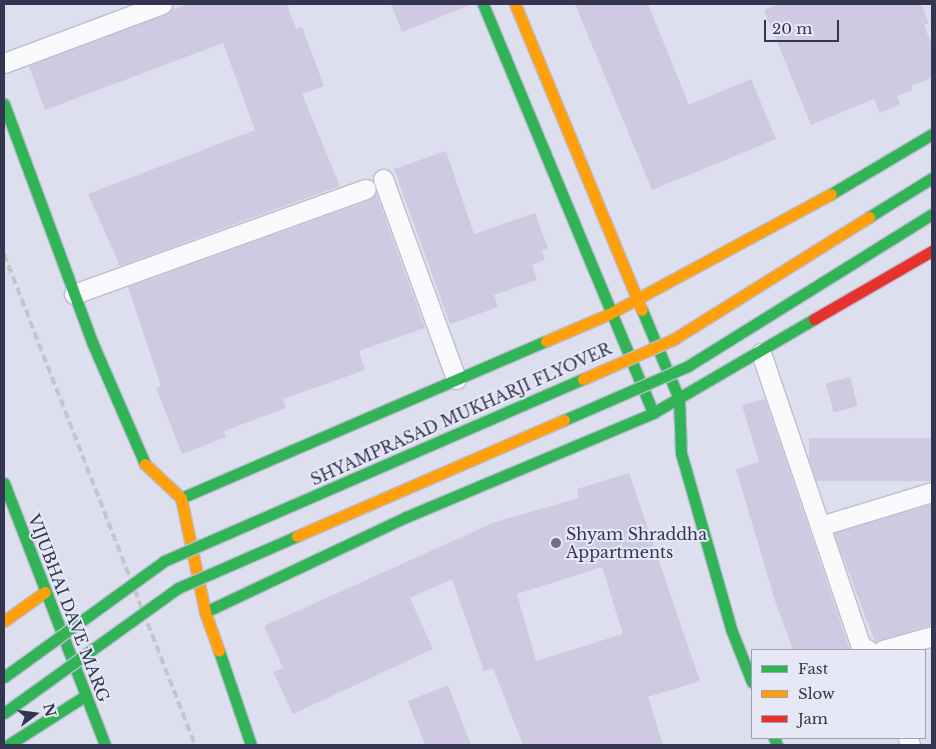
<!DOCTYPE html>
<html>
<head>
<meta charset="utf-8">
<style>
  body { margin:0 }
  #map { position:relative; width:936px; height:749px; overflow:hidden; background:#dddfef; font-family:"Libre Baskerville",serif }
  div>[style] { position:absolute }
  .building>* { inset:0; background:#cfcae1; transform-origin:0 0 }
  .roads { filter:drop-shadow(1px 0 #bbbdd2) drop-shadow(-1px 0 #bbbdd2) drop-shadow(0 1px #bbbdd2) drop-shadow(0 -1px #bbbdd2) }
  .street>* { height:19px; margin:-9.5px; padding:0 9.5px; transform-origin:9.5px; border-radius:9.5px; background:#fafafd }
  .fast>* { height:11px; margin:-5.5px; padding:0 5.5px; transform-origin:5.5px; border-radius:5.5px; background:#30b455 }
  .slow>* { height:11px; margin:-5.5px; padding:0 5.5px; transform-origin:5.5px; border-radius:5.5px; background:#ff9f0a }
  .jam>* { height:11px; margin:-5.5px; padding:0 5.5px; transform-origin:5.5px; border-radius:5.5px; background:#e5322d }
  .rail>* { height:4px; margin-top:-2px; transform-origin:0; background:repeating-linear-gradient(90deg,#c5c6cb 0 8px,transparent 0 12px) }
  .bridges { filter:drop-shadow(1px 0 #bbbdd2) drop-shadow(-1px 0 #bbbdd2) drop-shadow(0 1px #bbbdd2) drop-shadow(0 -1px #bbbdd2) }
  .fast-bridge>* { height:11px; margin:-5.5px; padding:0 5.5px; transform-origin:5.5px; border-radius:5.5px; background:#30b455 }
  .slow-bridge>* { height:11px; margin:-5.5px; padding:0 5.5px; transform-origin:5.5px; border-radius:5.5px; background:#ff9f0a }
  .dots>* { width:14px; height:14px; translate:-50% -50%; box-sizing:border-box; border:2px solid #e6e8f6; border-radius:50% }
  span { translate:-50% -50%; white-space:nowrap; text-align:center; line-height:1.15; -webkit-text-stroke:4px #e6e8f6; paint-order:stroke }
  .street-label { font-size:16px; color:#333551 }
  .poi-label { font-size:16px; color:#333551 }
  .left { translate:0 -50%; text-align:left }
  .frame { position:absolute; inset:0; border:5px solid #333551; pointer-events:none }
  .legend { position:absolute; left:751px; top:649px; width:175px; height:90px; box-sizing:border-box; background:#e6e8f6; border:1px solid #9ea0b4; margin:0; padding:6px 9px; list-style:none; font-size:15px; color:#333551 }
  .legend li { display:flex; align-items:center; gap:10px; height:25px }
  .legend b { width:25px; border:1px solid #9ea0b4 }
  .north { position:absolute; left:10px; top:689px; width:50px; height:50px; -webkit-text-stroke:4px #e6e8f6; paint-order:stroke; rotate:75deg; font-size:14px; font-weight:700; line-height:20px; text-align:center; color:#333551 }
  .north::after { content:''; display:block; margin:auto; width:18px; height:22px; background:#333551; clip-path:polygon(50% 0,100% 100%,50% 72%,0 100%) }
  .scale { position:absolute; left:764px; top:20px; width:75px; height:22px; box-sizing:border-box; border:2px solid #333551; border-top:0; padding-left:6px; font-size:15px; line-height:18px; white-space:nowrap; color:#333551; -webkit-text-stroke:4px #e6e8f6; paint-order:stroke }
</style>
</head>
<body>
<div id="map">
  <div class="building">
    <i style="clip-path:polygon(187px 4px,287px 4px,296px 29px,302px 27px,324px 86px,302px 94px,340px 186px,120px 266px,88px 194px,255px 130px,223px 43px,45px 110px,29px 66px)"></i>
    <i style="clip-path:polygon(391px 4px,468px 4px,468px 6px,402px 32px)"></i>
    <i style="clip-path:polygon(575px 4px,648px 4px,689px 105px,751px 79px,776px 139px,652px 190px)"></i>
    <i style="clip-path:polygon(778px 4px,921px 4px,929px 23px,924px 25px,932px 46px,932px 78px,911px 86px,912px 90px,897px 96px,900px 104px,880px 113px,874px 99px,811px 125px,764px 10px)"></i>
    <i style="clip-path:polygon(446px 151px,474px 234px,535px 213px,548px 249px,542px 251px,545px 260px,532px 265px,537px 280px,494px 295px,498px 307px,450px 324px,394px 169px)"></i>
    <i style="clip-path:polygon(376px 193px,425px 328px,359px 351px,365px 370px,283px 399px,286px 408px,224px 431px,226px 437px,182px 454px,156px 388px,161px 386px,128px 287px,370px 200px)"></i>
    <i style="left:850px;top:377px;width:30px;height:25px;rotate:75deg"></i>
    <i style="clip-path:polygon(765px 399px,850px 650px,851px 650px,793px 650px,775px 601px,736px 469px,759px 462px,742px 405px)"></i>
    <i style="left:932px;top:438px;width:43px;height:123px;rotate:90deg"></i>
    <i style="clip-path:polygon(evenodd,629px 473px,700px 681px,648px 697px,663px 745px,523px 745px,493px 668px,484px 671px,452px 579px,410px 598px,433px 649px,293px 714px,273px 672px,283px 668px,264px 626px,495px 522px,579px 498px,577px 489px,629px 473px,602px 567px,623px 634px,536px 661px,517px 594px,602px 567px)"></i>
    <i style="clip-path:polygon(932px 504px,932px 625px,875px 642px,834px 533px)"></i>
    <i style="clip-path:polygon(448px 685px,471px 745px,425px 745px,408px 701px)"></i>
  </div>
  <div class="roads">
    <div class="street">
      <i style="left:4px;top:63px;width:169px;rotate:-20.5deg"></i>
      <i style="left:383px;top:179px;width:213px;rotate:69.9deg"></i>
      <i style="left:74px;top:294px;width:310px;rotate:-19.8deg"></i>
      <i style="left:761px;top:353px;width:310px;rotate:71.2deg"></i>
      <i style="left:861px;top:646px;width:8px;rotate:30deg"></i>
      <i style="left:820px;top:526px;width:117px;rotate:-16.9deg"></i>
      <i style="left:883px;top:650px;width:51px;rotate:-15.9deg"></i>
      <i style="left:908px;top:738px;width:7px;rotate:74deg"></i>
    </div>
    <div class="fast">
      <i style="left:483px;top:4px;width:438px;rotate:67.4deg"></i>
      <i style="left:4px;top:104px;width:254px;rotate:69.7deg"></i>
      <i style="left:92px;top:342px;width:133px;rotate:66.5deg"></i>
      <i style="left:831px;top:194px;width:117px;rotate:-30.7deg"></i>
      <i style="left:642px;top:310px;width:96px;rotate:67.4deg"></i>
      <i style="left:679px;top:399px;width:54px;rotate:87.9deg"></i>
      <i style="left:681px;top:453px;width:183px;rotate:74.1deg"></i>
      <i style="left:731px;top:629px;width:57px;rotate:68.4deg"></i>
      <i style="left:4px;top:483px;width:281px;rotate:68.9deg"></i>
      <i style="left:181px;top:498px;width:397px;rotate:-23.3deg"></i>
      <i style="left:205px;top:612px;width:222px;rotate:-25.3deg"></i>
      <i style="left:406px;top:517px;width:268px;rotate:-22.8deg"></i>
      <i style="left:653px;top:413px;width:186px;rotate:-30.3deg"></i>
      <i style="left:219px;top:651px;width:99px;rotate:71.2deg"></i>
      <i style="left:774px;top:738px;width:8px;rotate:67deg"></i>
      <i style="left:8px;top:745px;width:91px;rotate:-32.5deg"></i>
    </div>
    <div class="slow">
      <i style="left:515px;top:4px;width:331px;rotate:67.5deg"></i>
      <i style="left:546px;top:341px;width:69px;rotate:-23.2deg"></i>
      <i style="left:609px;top:314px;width:252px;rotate:-28.4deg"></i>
      <i style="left:145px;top:464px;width:50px;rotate:43.4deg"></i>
      <i style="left:181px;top:498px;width:116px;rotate:78.1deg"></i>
      <i style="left:205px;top:612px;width:41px;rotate:70.3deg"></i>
      <i style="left:4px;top:621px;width:50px;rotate:-35.3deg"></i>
    </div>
    <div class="jam">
      <i style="left:814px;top:319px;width:136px;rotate:-30deg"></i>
    </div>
  </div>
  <div class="rail">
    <i style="left:4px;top:254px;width:527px;rotate:68.74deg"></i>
  </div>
  <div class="bridges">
    <div class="fast-bridge">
      <i style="left:869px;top:217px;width:74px;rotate:-31.8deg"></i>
      <i style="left:564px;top:420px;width:135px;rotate:-23.5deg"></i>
      <i style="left:688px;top:366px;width:287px;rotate:-31.9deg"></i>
      <i style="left:4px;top:677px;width:198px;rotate:-35.9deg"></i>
      <i style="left:164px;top:561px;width:457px;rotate:-23.5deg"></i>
      <i style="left:4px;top:713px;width:214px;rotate:-35.7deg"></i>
      <i style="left:178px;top:588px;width:130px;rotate:-23.6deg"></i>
    </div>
    <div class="slow-bridge">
      <i style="left:583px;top:379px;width:99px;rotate:-23.7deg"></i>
      <i style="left:674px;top:339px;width:230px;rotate:-32deg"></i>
      <i style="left:297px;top:536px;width:291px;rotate:-23.5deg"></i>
    </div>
  </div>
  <div class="dots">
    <i style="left:556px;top:543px;background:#6e7088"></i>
  </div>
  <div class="street-label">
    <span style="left:461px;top:414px;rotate:-24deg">SHYAMPRASAD MUKHARJI FLYOVER</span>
    <span style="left:69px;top:608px;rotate:69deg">VIJUBHAI DAVE MARG</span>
  </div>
  <div class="poi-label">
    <span class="left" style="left:566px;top:543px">Shyam Shraddha<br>Appartments</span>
  </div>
  <div class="frame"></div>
  <ul class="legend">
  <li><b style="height:6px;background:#30b455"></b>Fast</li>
  <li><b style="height:6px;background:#ff9f0a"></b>Slow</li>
  <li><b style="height:6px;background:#e5322d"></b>Jam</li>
  </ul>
  <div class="north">N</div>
  <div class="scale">20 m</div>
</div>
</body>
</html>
